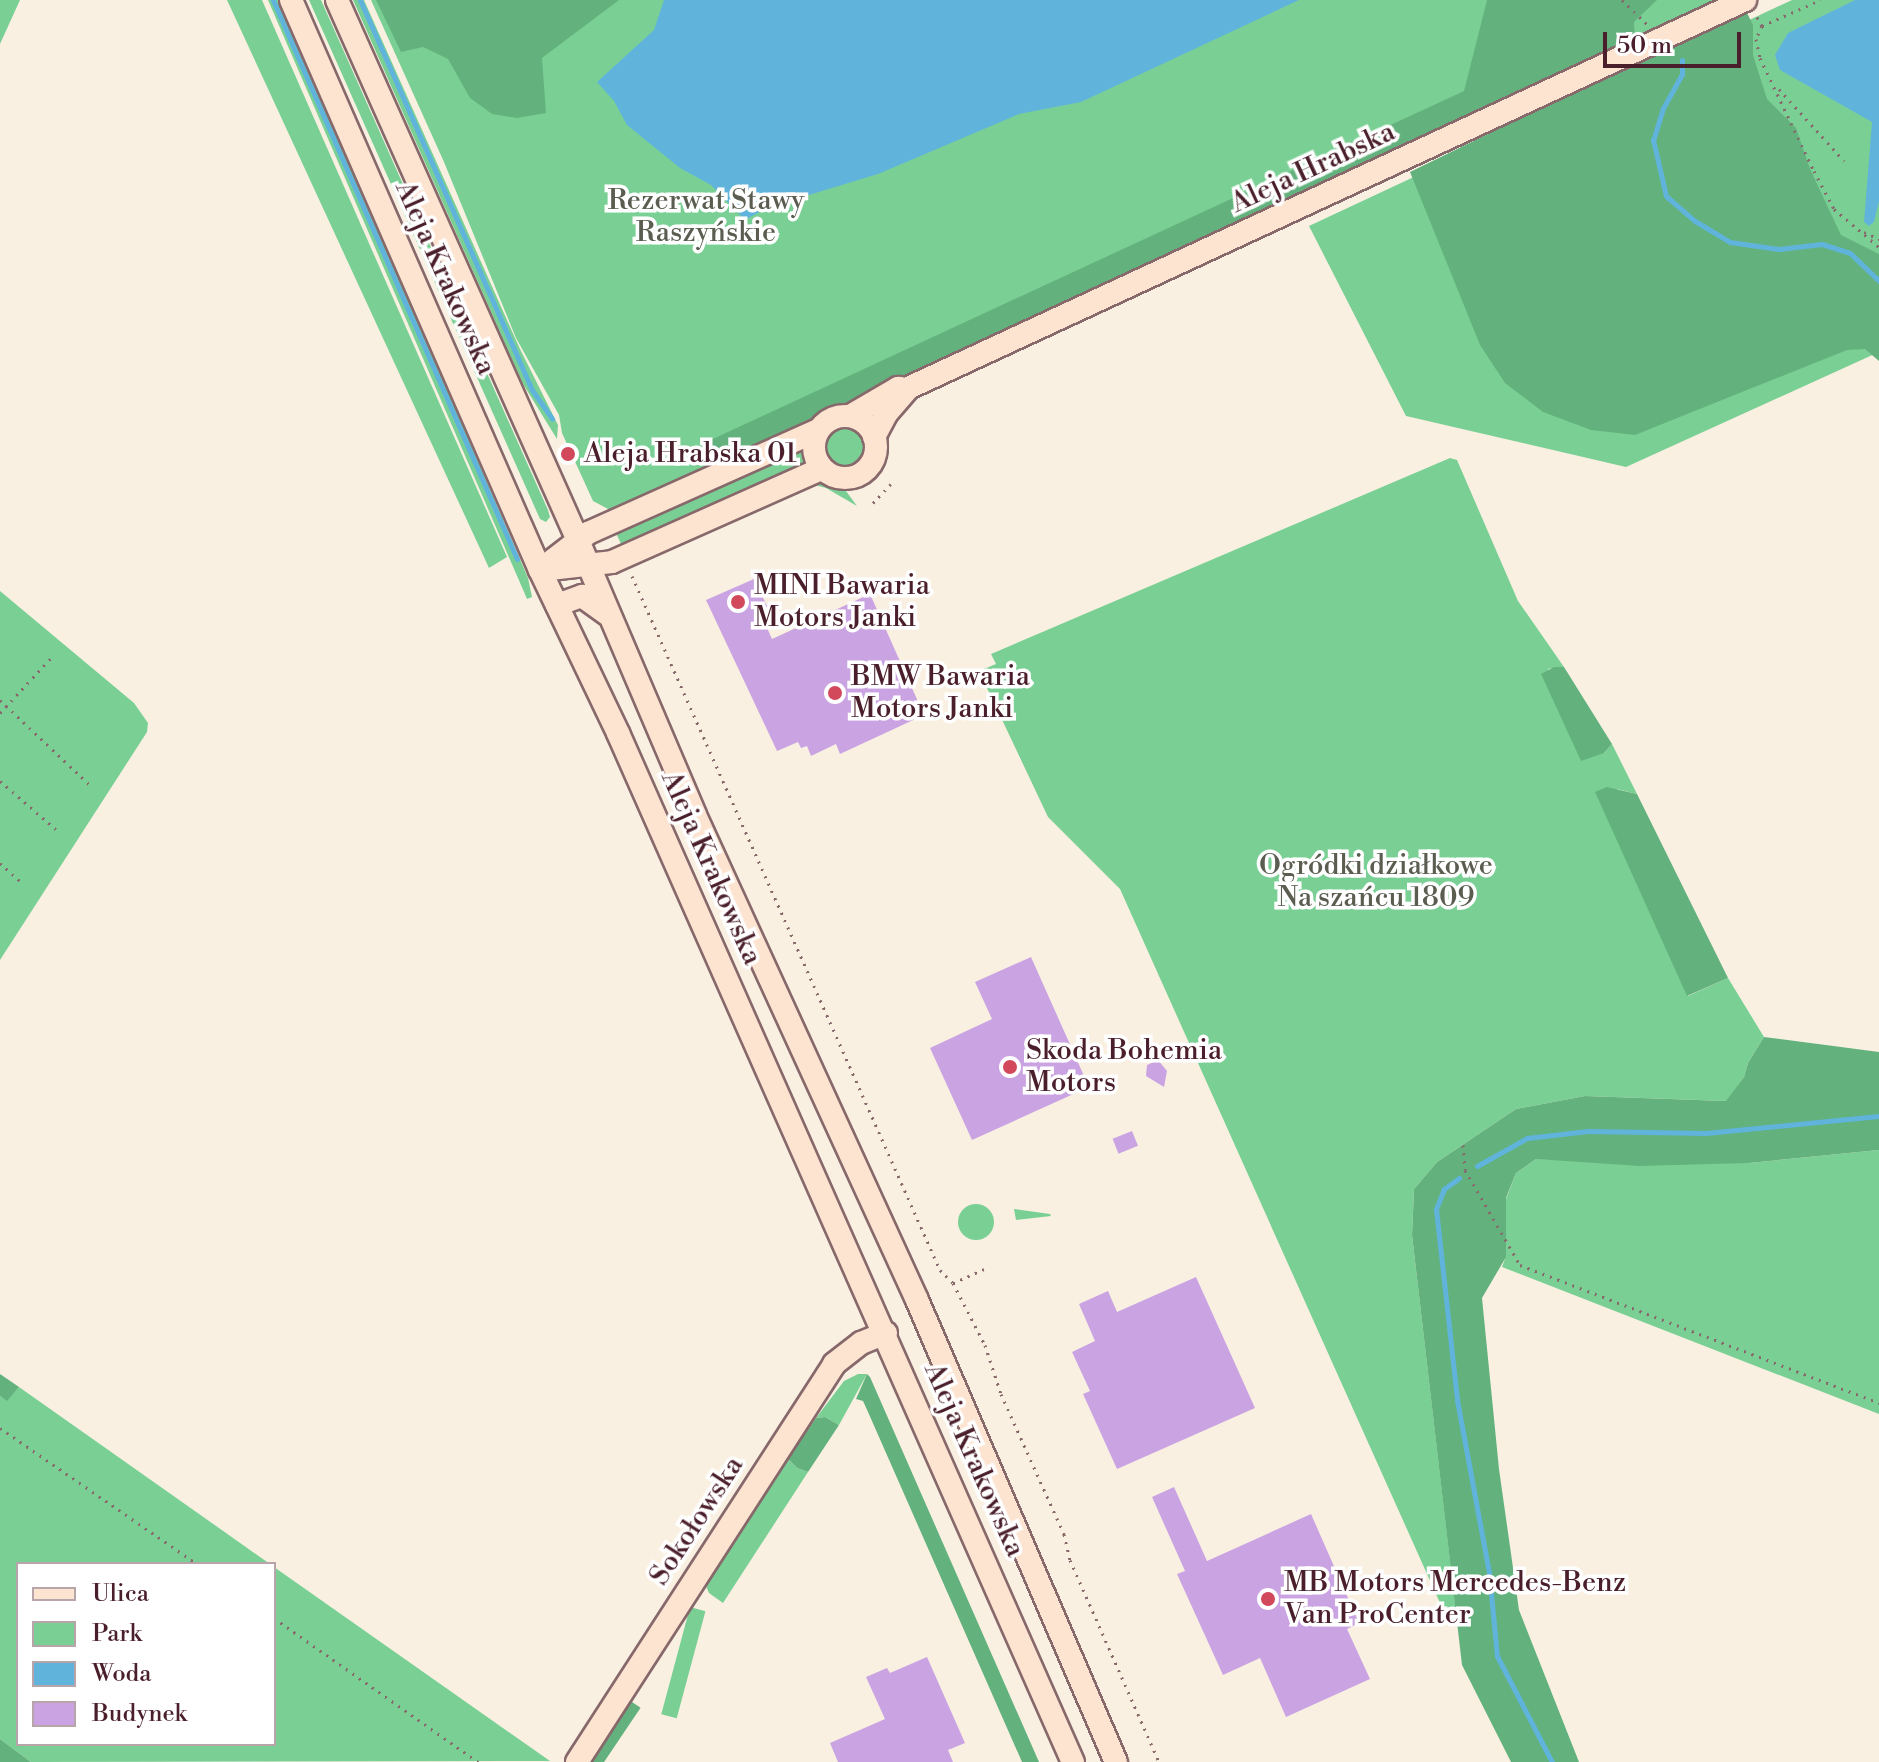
<!DOCTYPE html>
<html>
<head>
<meta charset="utf-8">
<style>
  body { margin:0 }
  #map { position:relative; width:1879px; height:1762px; overflow:hidden; background:#f9f0e2; font-family:"Libre Bodoni",serif }
  div>[style] { position:absolute }
  .green>* { inset:0; background:#7ad094; transform-origin:0 0 }
  .round { border-radius:50% }
  .forest>* { inset:0; background:#63b27e; transform-origin:0 0 }
  .water>* { inset:0; background:#60b4dc }
  .stream>* { height:5px; margin:-2.5px; padding:0 2.5px; transform-origin:2.5px; border-radius:2.5px; background:#60b4dc }
  .building>* { inset:0; background:#caa3e3; transform-origin:0 0 }
  .path>* { height:3px; margin-top:-1.5px; transform-origin:0; background:repeating-linear-gradient(90deg,#87686b 0 2px,transparent 0 8px) }
  .roads { filter:drop-shadow(2px 0 #87686b) drop-shadow(-2px 0 #87686b) drop-shadow(0 2px #87686b) drop-shadow(0 -2px #87686b) }
  .secondary>* { height:22px; margin:-11px; padding:0 11px; transform-origin:11px; border-radius:11px; background:#fde4d1 }
  .secondary>.ring { margin:-11px; padding:0; box-sizing:content-box; background:none; border:22px solid #fde4d1; border-radius:50% }
  .dots>* { width:22px; height:22px; translate:-50% -50%; box-sizing:border-box; border:4px solid #fff; border-radius:50% }
  span { translate:-50% -50%; white-space:nowrap; text-align:center; line-height:1.15; -webkit-text-stroke:7px #fff; paint-order:stroke }
  .street-label { font-size:28px; color:#4a1f2b }
  .park-label { font-size:28px; color:#5b5d50 }
  .poi-label { font-size:28px; color:#4a1f2b }
  .left { translate:0 -50%; text-align:left }
  .legend { position:absolute; left:16px; top:1562px; width:260px; height:184px; box-sizing:border-box; background:#fff; border:2px solid #b7a5aa; margin:0; padding:10px 14px; list-style:none; font-size:24px; color:#4a1f2b }
  .legend li { display:flex; align-items:center; gap:16px; height:40px }
  .legend b { width:40px; border:2px solid #b7a5aa }
  .scale { position:absolute; left:1603px; top:32px; width:138px; height:36px; box-sizing:border-box; border:4px solid #4a1f2b; border-top:0; padding-left:10px; font-size:24px; line-height:28px; white-space:nowrap; color:#4a1f2b; -webkit-text-stroke:6px #fff; paint-order:stroke }
</style>
</head>
<body>
<div id="map">
  <div class="green">
    <i style="clip-path:polygon(0 0,20px 0,0 44px)"></i>
    <i style="clip-path:polygon(227px 0,262px 0,507px 557px,489px 568px)"></i>
    <i style="clip-path:polygon(268px 0,278px 0,366px 200px,528px 578px,532px 597px,527px 599px)"></i>
    <i style="clip-path:polygon(309px 0,321px 0,548px 510px,550px 517px,546px 522px,540px 519px)"></i>
    <i style="clip-path:polygon(353px 0,364px 0,520px 349px,558px 425px,557px 439px,523px 384px)"></i>
    <i style="clip-path:polygon(371px 0,1721px 0,707px 453px,713px 467px,610px 510px,593px 501px,562px 433px,559px 415px,516px 338px,444px 162px)"></i>
    <i style="clip-path:polygon(1792px 0,1879px 0,1879px 352px,1626px 467px,1406px 416px,1309px 226px)"></i>
    <i class="round" style="left:823px;top:428px;width:40px;height:40px"></i>
    <i style="clip-path:polygon(808px 443px,811px 465px,623px 548px,615px 531px)"></i>
    <i style="clip-path:polygon(1450px 458px,1457px 460px,1518px 601px,1564px 667px,1548px 669px,1604px 753px,1612px 744px,1637px 794px,1617px 789px,1688px 996px,1728px 978px,1764px 1037px,1748px 1063px,1744px 1077px,1727px 1101px,1585px 1096px,1516px 1109px,1437px 1162px,1414px 1189px,1412px 1235px,1457px 1620px,1449px 1623px,1120px 889px,1048px 817px,979px 671px,996px 664px,991px 654px)"></i>
    <i style="clip-path:polygon(819px 480px,846px 491px,857px 506px,826px 488px,811px 484px)"></i>
    <i style="clip-path:polygon(0 591px,134px 703px,148px 723px,147px 732px,0 960px)"></i>
    <i style="clip-path:polygon(1879px 1150px,1879px 1414px,1502px 1267px,1506px 1256px,1506px 1199px,1516px 1173px,1536px 1159px,1749px 1163px)"></i>
    <i class="round" style="left:958px;top:1204px;width:36px;height:36px"></i>
    <i style="clip-path:polygon(1014px 1209px,1050px 1214px,1051px 1216px,1016px 1220px)"></i>
    <i style="clip-path:polygon(858px 1374px,867px 1374px,839px 1425px,825px 1417px,816px 1418px,844px 1381px)"></i>
    <i style="clip-path:polygon(19px 1387px,270px 1564px,18px 1564px,18px 1744px,274px 1744px,274px 1567px,550px 1761px,31px 1762px,0 1739px,0 1396px,7px 1400px)"></i>
    <i style="clip-path:polygon(788px 1459px,797px 1468px,808px 1472px,723px 1603px,709px 1593px,705px 1584px)"></i>
    <i style="left:690px;top:1607px;width:16px;height:111px;rotate:15deg"></i>
  </div>
  <div class="forest">
    <i style="clip-path:polygon(376px 0,619px 0,542px 58px,546px 113px,517px 118px,492px 114px,470px 98px,448px 59px,423px 47px,401px 52px)"></i>
    <i style="clip-path:polygon(1487px 0,1657px 0,1634px 22px,1635px 42px,713px 467px,702px 444px,1464px 91px)"></i>
    <i style="clip-path:polygon(1745px 9px,1753px 25px,1753px 55px,1767px 99px,1796px 128px,1810px 169px,1841px 235px,1879px 254px,1879px 361px,1865px 349px,1847px 350px,1635px 435px,1591px 430px,1543px 412px,1505px 383px,1480px 345px,1410px 172px)"></i>
    <i style="clip-path:polygon(1554px 667px,1564px 667px,1612px 744px,1604px 753px,1581px 761px,1541px 674px)"></i>
    <i style="clip-path:polygon(1607px 787px,1637px 794px,1728px 978px,1687px 996px,1595px 792px)"></i>
    <i style="clip-path:polygon(1764px 1037px,1879px 1052px,1879px 1150px,1749px 1163px,1639px 1166px,1536px 1159px,1516px 1173px,1506px 1198px,1506px 1257px,1482px 1298px,1499px 1469px,1519px 1610px,1579px 1762px,1511px 1762px,1462px 1665px,1412px 1235px,1414px 1189px,1437px 1162px,1516px 1109px,1585px 1096px,1726px 1101px,1744px 1077px,1748px 1063px)"></i>
    <i style="clip-path:polygon(0 1374px,19px 1387px,7px 1401px,0 1396px)"></i>
    <i style="clip-path:polygon(867px 1374px,870px 1377px,1039px 1762px,1022px 1762px,868px 1412px,863px 1401px,856px 1399px)"></i>
    <i style="clip-path:polygon(825px 1417px,839px 1425px,808px 1472px,797px 1468px,788px 1459px,816px 1418px)"></i>
    <i style="left:629px;top:1700px;width:14px;height:74px;rotate:34deg"></i>
    <i style="clip-path:polygon(0 1739px,31px 1762px,0 1762px)"></i>
  </div>
  <div class="water">
    <i style="clip-path:polygon(664px 0,1299px 0,1081px 102px,1019px 114px,878px 174px,766px 208px,745px 220px,711px 185px,680px 168px,627px 125px,614px 101px,597px 82px,654px 30px)"></i>
    <i style="clip-path:polygon(1855px 0,1879px 0,1879px 201px,1874px 222px,1869px 226px,1864px 222px,1872px 122px,1780px 70px,1775px 55px,1788px 33px)"></i>
  </div>
  <div class="stream">
    <i style="left:273px;top:0;width:610px;rotate:66.42deg"></i>
    <i style="left:360px;top:0;width:426px;rotate:66.2deg"></i>
    <i style="left:532px;top:390px;width:35px;rotate:55deg"></i>
    <i style="left:1682px;top:60px;width:14px;rotate:90deg"></i>
    <i style="left:1682px;top:74px;width:39px;rotate:119deg"></i>
    <i style="left:1663px;top:108px;width:34px;rotate:107deg"></i>
    <i style="left:1653px;top:140px;width:57px;rotate:76.9deg"></i>
    <i style="left:1666px;top:196px;width:38px;rotate:41deg"></i>
    <i style="left:1695px;top:221px;width:41px;rotate:31deg"></i>
    <i style="left:1730px;top:242px;width:49px;rotate:8.1deg"></i>
    <i style="left:1779px;top:249px;width:43px;rotate:-6.6deg"></i>
    <i style="left:1822px;top:244px;width:29px;rotate:18deg"></i>
    <i style="left:1850px;top:253px;width:40px;rotate:44deg"></i>
    <i style="left:1477px;top:1166px;width:57px;rotate:-29.2deg"></i>
    <i style="left:1527px;top:1138px;width:61px;rotate:-6.5deg"></i>
    <i style="left:1588px;top:1131px;width:118px;rotate:1deg"></i>
    <i style="left:1706px;top:1133px;width:174px;rotate:-5.6deg"></i>
    <i style="left:1459px;top:1178px;width:19px;rotate:144deg"></i>
    <i style="left:1444px;top:1189px;width:22px;rotate:112deg"></i>
    <i style="left:1436px;top:1209px;width:192px;rotate:83.7deg"></i>
    <i style="left:1457px;top:1400px;width:175px;rotate:79.5deg"></i>
    <i style="left:1489px;top:1572px;width:84px;rotate:84.6deg"></i>
    <i style="left:1497px;top:1656px;width:119px;rotate:62.6deg"></i>
  </div>
  <div class="building">
    <i style="clip-path:polygon(754px 579px,768px 608px,760px 612px,772px 639px,870px 594px,924px 715px,840px 754px,836px 744px,811px 756px,807px 746px,801px 748px,798px 742px,777px 751px,706px 600px)"></i>
    <i style="clip-path:polygon(1031px 957px,1089px 1087px,972px 1140px,930px 1048px,992px 1019px,975px 982px)"></i>
    <i style="clip-path:polygon(1158px 1060px,1167px 1071px,1164px 1087px,1146px 1076px,1147px 1065px)"></i>
    <i style="left:1132px;top:1131px;width:16px;height:21px;rotate:68deg"></i>
    <i style="clip-path:polygon(1196px 1277px,1255px 1408px,1117px 1469px,1083px 1394px,1090px 1391px,1072px 1352px,1095px 1341px,1079px 1304px,1108px 1291px,1117px 1312px)"></i>
    <i style="clip-path:polygon(1174px 1487px,1207px 1561px,1311px 1514px,1359px 1623px,1347px 1629px,1370px 1679px,1286px 1717px,1260px 1658px,1223px 1675px,1177px 1574px,1185px 1571px,1152px 1497px)"></i>
    <i style="clip-path:polygon(927px 1657px,965px 1743px,948px 1750px,953px 1762px,838px 1762px,830px 1743px,885px 1719px,866px 1677px,887px 1668px,890px 1673px)"></i>
  </div>
  <div class="path">
    <i style="left:1622px;top:0;width:36px;rotate:44deg"></i>
    <i style="left:1757px;top:17px;width:10px;rotate:61deg"></i>
    <i style="left:1762px;top:26px;width:14px;rotate:115deg"></i>
    <i style="left:1756px;top:39px;width:19px;rotate:78deg"></i>
    <i style="left:1760px;top:58px;width:125px;rotate:64.5deg"></i>
    <i style="left:1814px;top:171px;width:43px;rotate:62.2deg"></i>
    <i style="left:1834px;top:209px;width:59px;rotate:40.2deg"></i>
    <i style="left:1762px;top:26px;width:64px;rotate:-24.1deg"></i>
    <i style="left:1779px;top:89px;width:97px;rotate:47.9deg"></i>
    <i style="left:1864px;top:232px;width:17px;rotate:25deg"></i>
    <i style="left:873px;top:503px;width:26px;rotate:-47deg"></i>
    <i style="left:632px;top:576px;width:759px;rotate:66.07deg"></i>
    <i style="left:940px;top:1270px;width:18px;rotate:45deg"></i>
    <i style="left:953px;top:1283px;width:70px;rotate:62.7deg"></i>
    <i style="left:985px;top:1345px;width:52px;rotate:71.9deg"></i>
    <i style="left:1001px;top:1394px;width:154px;rotate:65.8deg"></i>
    <i style="left:1064px;top:1534px;width:27px;rotate:77deg"></i>
    <i style="left:1070px;top:1560px;width:221px;rotate:66.2deg"></i>
    <i style="left:0;top:700px;width:124px;rotate:43.4deg"></i>
    <i style="left:0;top:713px;width:74px;rotate:-47.2deg"></i>
    <i style="left:0;top:781px;width:77px;rotate:40.8deg"></i>
    <i style="left:0;top:863px;width:31px;rotate:42deg"></i>
    <i style="left:1463px;top:1145px;width:25px;rotate:85deg"></i>
    <i style="left:1465px;top:1170px;width:110px;rotate:59.9deg"></i>
    <i style="left:1520px;top:1265px;width:385px;rotate:21deg"></i>
    <i style="left:953px;top:1283px;width:34px;rotate:-24deg"></i>
    <i style="left:0;top:1428px;width:239px;rotate:34.6deg"></i>
    <i style="left:274px;top:1618px;width:250px;rotate:35.2deg"></i>
  </div>
  <div class="roads">
    <div class="secondary">
      <i style="left:291px;top:0;width:622px;rotate:66.4deg"></i>
      <i style="left:540px;top:570px;width:181px;rotate:64.4deg"></i>
      <i style="left:618px;top:733px;width:1125px;rotate:66.15deg"></i>
      <i style="left:337px;top:0;width:589px;rotate:65.96deg"></i>
      <i style="left:577px;top:538px;width:301px;rotate:66.9deg"></i>
      <i style="left:695px;top:815px;width:533px;rotate:65.4deg"></i>
      <i style="left:917px;top:1300px;width:503px;rotate:66.7deg"></i>
      <i class="ring" style="left:814px;top:416px;width:40px;height:40px"></i>
      <i style="left:850px;top:416px;width:56px;rotate:-30.3deg"></i>
      <i style="left:898px;top:388px;width:8px;rotate:7deg"></i>
      <i style="left:906px;top:389px;width:925px;rotate:-24.87deg"></i>
      <i style="left:874px;top:437px;width:26px;rotate:-62deg"></i>
      <i style="left:886px;top:414px;width:32px;rotate:-49deg"></i>
      <i style="left:540px;top:570px;width:61px;rotate:-37.6deg"></i>
      <i style="left:588px;top:533px;width:252px;rotate:-24.1deg"></i>
      <i style="left:541px;top:570px;width:71px;rotate:-6.4deg"></i>
      <i style="left:612px;top:562px;width:229px;rotate:-24deg"></i>
      <i style="left:557px;top:605px;width:27px;rotate:-20deg"></i>
      <i style="left:582px;top:596px;width:31px;rotate:36deg"></i>
      <i style="left:577px;top:1762px;width:474px;rotate:-57.1deg"></i>
      <i style="left:834px;top:1364px;width:34px;rotate:-38deg"></i>
      <i style="left:861px;top:1343px;width:27px;rotate:-22deg"></i>
    </div>
  </div>
  <div class="dots">
    <i style="left:568px;top:454px;background:#d1495b"></i>
    <i style="left:738px;top:602px;background:#d1495b"></i>
    <i style="left:835px;top:693px;background:#d1495b"></i>
    <i style="left:1010px;top:1067px;background:#d1495b"></i>
    <i style="left:1268px;top:1599px;background:#d1495b"></i>
  </div>
  <div class="street-label">
    <span style="left:1313px;top:168px;rotate:-25deg">Aleja Hrabska</span>
    <span style="left:445px;top:278px;rotate:66deg">Aleja Krakowska</span>
    <span style="left:711px;top:868px;rotate:66deg">Aleja Krakowska</span>
    <span style="left:974px;top:1460px;rotate:66deg">Aleja Krakowska</span>
    <span style="left:697px;top:1521px;rotate:-57deg">Sokołowska</span>
  </div>
  <div class="park-label">
    <span style="left:706px;top:217px">Rezerwat Stawy<br>Raszyńskie</span>
    <span style="left:1376px;top:882px">Ogródki działkowe<br>Na szańcu 1809</span>
  </div>
  <div class="poi-label">
    <span class="left" style="left:584px;top:454px">Aleja Hrabska 01</span>
    <span class="left" style="left:754px;top:602px">MINI Bawaria<br>Motors Janki</span>
    <span class="left" style="left:851px;top:693px">BMW Bawaria<br>Motors Janki</span>
    <span class="left" style="left:1026px;top:1067px">Skoda Bohemia<br>Motors</span>
    <span class="left" style="left:1284px;top:1599px">MB Motors Mercedes-Benz<br>Van ProCenter</span>
  </div>
  <ul class="legend">
  <li><b style="height:10px;background:#fde4d1"></b>Ulica</li>
  <li><b style="height:22px;background:#7ad094"></b>Park</li>
  <li><b style="height:22px;background:#60b4dc"></b>Woda</li>
  <li><b style="height:22px;background:#caa3e3"></b>Budynek</li>
  </ul>
  <div class="scale">50 m</div>
</div>
</body>
</html>
